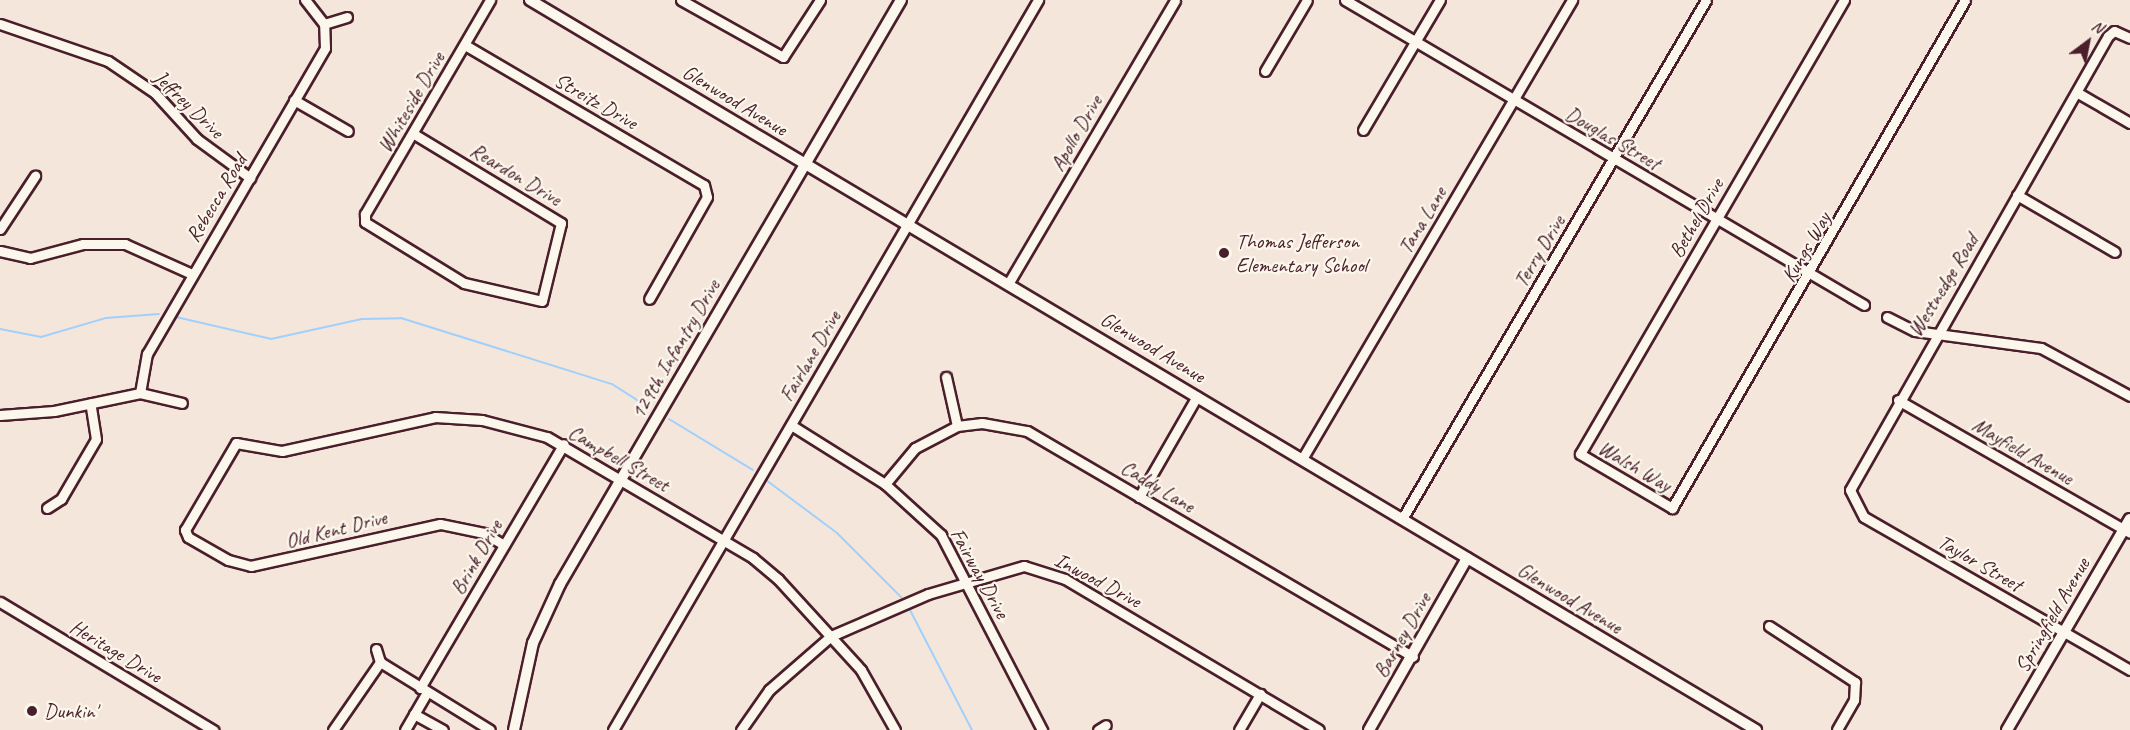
<!DOCTYPE html>
<html>
<head>
<meta charset="utf-8">
<style>
  body { margin:0 }
  #map { position:relative; width:2130px; height:730px; overflow:hidden; background:#f5e6db; font-family:Caveat,sans-serif }
  div>[style] { position:absolute }
  .stream>* { height:2px; margin:-1px; padding:0 1px; transform-origin:1px; border-radius:1px; background:#a0d0fc }
  .roads { filter:drop-shadow(2px 0 #4a1f2b) drop-shadow(-2px 0 #4a1f2b) drop-shadow(0 2px #4a1f2b) drop-shadow(0 -2px #4a1f2b) }
  .minor>* { height:9px; margin:-4.5px; padding:0 4.5px; transform-origin:4.5px; border-radius:4.5px; background:#fbf7ec }
  .tertiary>* { height:10px; margin:-5px; padding:0 5px; transform-origin:5px; border-radius:5px; background:#fbf7ec }
  .dots>* { width:16px; height:16px; translate:-50% -50%; box-sizing:border-box; border:3px solid #fbf7ec; border-radius:50% }
  span { translate:-50% -50%; white-space:nowrap; text-align:center; line-height:1.15; -webkit-text-stroke:4.5px #fbf7ec; paint-order:stroke }
  .street-label { font-size:21px; color:#4a1f2b }
  .poi-label { font-size:21px; color:#4a1f2b }
  .left { translate:0 -50%; text-align:left }
  .north { position:absolute; left:2058px; top:12px; width:60px; height:60px; -webkit-text-stroke:4px #fbf7ec; paint-order:stroke; rotate:32deg; font-size:16px; font-weight:700; line-height:24px; text-align:center; color:#4a1f2b }
  .north::after { content:''; display:block; margin:auto; width:21px; height:27px; background:#4a1f2b; clip-path:polygon(50% 0,100% 100%,50% 72%,0 100%) }
</style>
</head>
<body>
<div id="map">
  <div class="stream">
    <i style="left:176px;top:317px;width:98px;rotate:13deg"></i>
    <i style="left:271px;top:339px;width:93px;rotate:-12.4deg"></i>
    <i style="left:362px;top:319px;width:39px;rotate:-1deg"></i>
    <i style="left:401px;top:318px;width:221px;rotate:17.4deg"></i>
    <i style="left:612px;top:384px;width:43px;rotate:32.6deg"></i>
    <i style="left:0;top:329px;width:42px;rotate:11deg"></i>
    <i style="left:41px;top:337px;width:68px;rotate:-16.3deg"></i>
    <i style="left:106px;top:318px;width:53px;rotate:-4.3deg"></i>
    <i style="left:669px;top:419px;width:98px;rotate:31.3deg"></i>
    <i style="left:766px;top:480px;width:89px;rotate:36.7deg"></i>
    <i style="left:837px;top:533px;width:91px;rotate:45deg"></i>
    <i style="left:910px;top:610px;width:135px;rotate:62.7deg"></i>
  </div>
  <div class="roads">
    <div class="minor">
      <i style="left:681px;top:0;width:117px;rotate:29.2deg"></i>
      <i style="left:783px;top:57px;width:68px;rotate:-57deg"></i>
      <i style="left:1345px;top:0;width:602px;rotate:30.44deg"></i>
      <i style="left:1844px;top:0;width:525px;rotate:120.18deg"></i>
      <i style="left:1580px;top:454px;width:107px;rotate:30.4deg"></i>
      <i style="left:1672px;top:508px;width:586px;rotate:-60.02deg"></i>
      <i style="left:0;top:24px;width:114px;rotate:18.9deg"></i>
      <i style="left:108px;top:61px;width:57px;rotate:34.2deg"></i>
      <i style="left:155px;top:93px;width:62px;rotate:47.6deg"></i>
      <i style="left:197px;top:139px;width:66px;rotate:36.3deg"></i>
      <i style="left:324px;top:24px;width:24px;rotate:-17deg"></i>
      <i style="left:2130px;top:38px;width:17px;rotate:-156deg"></i>
      <i style="left:2114px;top:31px;width:8px;rotate:140deg"></i>
      <i style="left:2108px;top:36px;width:522px;rotate:119.61deg"></i>
      <i style="left:1850px;top:490px;width:30px;rotate:63deg"></i>
      <i style="left:1864px;top:517px;width:307px;rotate:29.9deg"></i>
      <i style="left:465px;top:45px;width:277px;rotate:30.4deg"></i>
      <i style="left:704px;top:185px;width:12px;rotate:76deg"></i>
      <i style="left:707px;top:197px;width:117px;rotate:119.6deg"></i>
      <i style="left:1265px;top:71px;width:82px;rotate:-59.4deg"></i>
      <i style="left:2078px;top:93px;width:60px;rotate:30deg"></i>
      <i style="left:294px;top:100px;width:62px;rotate:29.9deg"></i>
      <i style="left:1363px;top:130px;width:151px;rotate:-59.4deg"></i>
      <i style="left:414px;top:134px;width:172px;rotate:31.2deg"></i>
      <i style="left:561px;top:223px;width:80px;rotate:103.7deg"></i>
      <i style="left:542px;top:301px;width:80px;rotate:-167deg"></i>
      <i style="left:464px;top:283px;width:116px;rotate:-148.4deg"></i>
      <i style="left:365px;top:222px;width:8px;rotate:-90deg"></i>
      <i style="left:365px;top:214px;width:248px;rotate:-59.7deg"></i>
      <i style="left:2017px;top:195px;width:113px;rotate:30.2deg"></i>
      <i style="left:0;top:229px;width:64px;rotate:-56.6deg"></i>
      <i style="left:0;top:251px;width:31px;rotate:13deg"></i>
      <i style="left:30px;top:258px;width:55px;rotate:-14.8deg"></i>
      <i style="left:83px;top:244px;width:42px"></i>
      <i style="left:125px;top:244px;width:73px;rotate:24.1deg"></i>
      <i style="left:1008px;top:284px;width:329px;rotate:-59.5deg"></i>
      <i style="left:1887px;top:317px;width:31px;rotate:27deg"></i>
      <i style="left:1915px;top:331px;width:127px;rotate:7.7deg"></i>
      <i style="left:2041px;top:348px;width:101px;rotate:28.3deg"></i>
      <i style="left:946px;top:377px;width:50px;rotate:77.3deg"></i>
      <i style="left:140px;top:393px;width:40px;rotate:-80deg"></i>
      <i style="left:147px;top:354px;width:354px;rotate:-59.8deg"></i>
      <i style="left:325px;top:48px;width:24px;rotate:-92deg"></i>
      <i style="left:324px;top:24px;width:31px;rotate:-128deg"></i>
      <i style="left:1898px;top:400px;width:267px;rotate:29.8deg"></i>
      <i style="left:0;top:415px;width:54px;rotate:-4.2deg"></i>
      <i style="left:54px;top:411px;width:88px;rotate:-11.8deg"></i>
      <i style="left:140px;top:393px;width:43px;rotate:13.4deg"></i>
      <i style="left:791px;top:425px;width:111px;rotate:32.1deg"></i>
      <i style="left:885px;top:484px;width:76px;rotate:42.3deg"></i>
      <i style="left:941px;top:535px;width:220px;rotate:62.6deg"></i>
      <i style="left:1302px;top:459px;width:533px;rotate:-59.53deg"></i>
      <i style="left:885px;top:484px;width:47px;rotate:-50.2deg"></i>
      <i style="left:915px;top:448px;width:47px;rotate:-27.6deg"></i>
      <i style="left:957px;top:426px;width:25px;rotate:-7deg"></i>
      <i style="left:982px;top:423px;width:46px;rotate:10.1deg"></i>
      <i style="left:1027px;top:431px;width:447px;rotate:30.3deg"></i>
      <i style="left:1139px;top:497px;width:116px;rotate:-60.1deg"></i>
      <i style="left:47px;top:508px;width:17px;rotate:-33deg"></i>
      <i style="left:61px;top:499px;width:69px;rotate:-59.7deg"></i>
      <i style="left:96px;top:439px;width:36px;rotate:-99deg"></i>
      <i style="left:1402px;top:519px;width:601px;rotate:-59.64deg"></i>
      <i style="left:504px;top:545px;width:23px;rotate:-149deg"></i>
      <i style="left:484px;top:533px;width:45px;rotate:-168.4deg"></i>
      <i style="left:440px;top:524px;width:194px;rotate:167.5deg"></i>
      <i style="left:251px;top:566px;width:24px;rotate:-165deg"></i>
      <i style="left:228px;top:560px;width:46px;rotate:-150.1deg"></i>
      <i style="left:188px;top:537px;width:8px;rotate:-113deg"></i>
      <i style="left:185px;top:530px;width:101px;rotate:-59.6deg"></i>
      <i style="left:236px;top:443px;width:47px;rotate:9.9deg"></i>
      <i style="left:282px;top:451px;width:157px;rotate:-12.5deg"></i>
      <i style="left:435px;top:417px;width:47px;rotate:3.7deg"></i>
      <i style="left:482px;top:420px;width:67px;rotate:14.7deg"></i>
      <i style="left:547px;top:437px;width:239px;rotate:30.4deg"></i>
      <i style="left:753px;top:558px;width:33px;rotate:40deg"></i>
      <i style="left:778px;top:579px;width:123px;rotate:47.6deg"></i>
      <i style="left:861px;top:670px;width:69px;rotate:60.5deg"></i>
      <i style="left:0;top:602px;width:249px;rotate:31deg"></i>
      <i style="left:1769px;top:626px;width:103px;rotate:33.1deg"></i>
      <i style="left:1855px;top:682px;width:18px;rotate:93deg"></i>
      <i style="left:1854px;top:700px;width:34px;rotate:120deg"></i>
      <i style="left:376px;top:649px;width:14px;rotate:73deg"></i>
      <i style="left:380px;top:662px;width:129px;rotate:31.7deg"></i>
      <i style="left:420px;top:688px;width:283px;rotate:-59.5deg"></i>
      <i style="left:414px;top:714px;width:33px;rotate:29deg"></i>
      <i style="left:333px;top:730px;width:83px;rotate:-55.3deg"></i>
      <i style="left:405px;top:730px;width:44px;rotate:-59.9deg"></i>
      <i style="left:613px;top:730px;width:845px;rotate:-59.79deg"></i>
      <i style="left:741px;top:730px;width:49px;rotate:-55deg"></i>
      <i style="left:769px;top:690px;width:82px;rotate:-41.1deg"></i>
      <i style="left:831px;top:636px;width:106px;rotate:-23.4deg"></i>
      <i style="left:928px;top:594px;width:100px;rotate:-16.3deg"></i>
      <i style="left:1024px;top:566px;width:43px;rotate:17.6deg"></i>
      <i style="left:1065px;top:579px;width:295px;rotate:30.7deg"></i>
      <i style="left:1098px;top:730px;width:9px;rotate:-32deg"></i>
      <i style="left:1239px;top:730px;width:42px;rotate:-59.7deg"></i>
    </div>
    <div class="tertiary">
      <i style="left:530px;top:0;width:1427px;rotate:30.77deg"></i>
      <i style="left:514px;top:730px;width:89px;rotate:-77.7deg"></i>
      <i style="left:533px;top:643px;width:65px;rotate:-65.4deg"></i>
      <i style="left:560px;top:584px;width:676px;rotate:-59.72deg"></i>
      <i style="left:1369px;top:730px;width:198px;rotate:-60.3deg"></i>
      <i style="left:2007px;top:730px;width:244px;rotate:-59.8deg"></i>
    </div>
  </div>
  <div class="dots">
    <i style="left:1224px;top:253px;background:#4a1f2b"></i>
    <i style="left:32px;top:711px;background:#4a1f2b"></i>
  </div>
  <div class="street-label">
    <span style="left:735px;top:100px;rotate:31deg">Glenwood Avenue</span>
    <span style="left:596px;top:101px;rotate:30deg">Streitz Drive</span>
    <span style="left:411px;top:102px;rotate:-60deg">Whiteside Drive</span>
    <span style="left:189px;top:104px;rotate:44deg">Jeffrey Drive</span>
    <span style="left:1076px;top:133px;rotate:-60deg">Apollo Drive</span>
    <span style="left:1613px;top:138px;rotate:30deg">Douglas Street</span>
    <span style="left:516px;top:174px;rotate:31deg">Reardon Drive</span>
    <span style="left:216px;top:198px;rotate:-59deg">Rebecca Road</span>
    <span style="left:1696px;top:218px;rotate:-60deg">Bethel Drive</span>
    <span style="left:1422px;top:220px;rotate:-59deg">Tana Lane</span>
    <span style="left:1806px;top:247px;rotate:-60deg">Kungs Way</span>
    <span style="left:1539px;top:251px;rotate:-59deg">Terry Drive</span>
    <span style="left:1943px;top:285px;rotate:-59deg">Westnedge Road</span>
    <span style="left:1153px;top:347px;rotate:31deg">Glenwood Avenue</span>
    <span style="left:675px;top:349px;rotate:-60deg">129th Infantry Drive</span>
    <span style="left:810px;top:356px;rotate:-60deg">Fairlane Drive</span>
    <span style="left:2023px;top:451px;rotate:30deg">Mayfield Avenue</span>
    <span style="left:619px;top:458px;rotate:30deg">Campbell Street</span>
    <span style="left:1635px;top:466px;rotate:30deg">Walsh Way</span>
    <span style="left:1158px;top:486px;rotate:31deg">Caddy Lane</span>
    <span style="left:336px;top:529px;rotate:-14deg">Old Kent Drive</span>
    <span style="left:476px;top:557px;rotate:-60deg">Brink Drive</span>
    <span style="left:1980px;top:563px;rotate:30deg">Taylor Street</span>
    <span style="left:980px;top:573px;rotate:61deg">Fairway Drive</span>
    <span style="left:1098px;top:580px;rotate:28deg">Inwood Drive</span>
    <span style="left:1570px;top:598px;rotate:31deg">Glenwood Avenue</span>
    <span style="left:2052px;top:615px;rotate:-60deg">Springfield Avenue</span>
    <span style="left:1402px;top:635px;rotate:-60deg">Barney Drive</span>
    <span style="left:116px;top:651px;rotate:31deg">Heritage Drive</span>
  </div>
  <div class="poi-label">
    <span class="left" style="left:1236px;top:253px">Thomas Jefferson<br>Elementary School</span>
    <span class="left" style="left:44px;top:711px">Dunkin'</span>
  </div>
  <div class="north">N</div>
</div>
</body>
</html>
